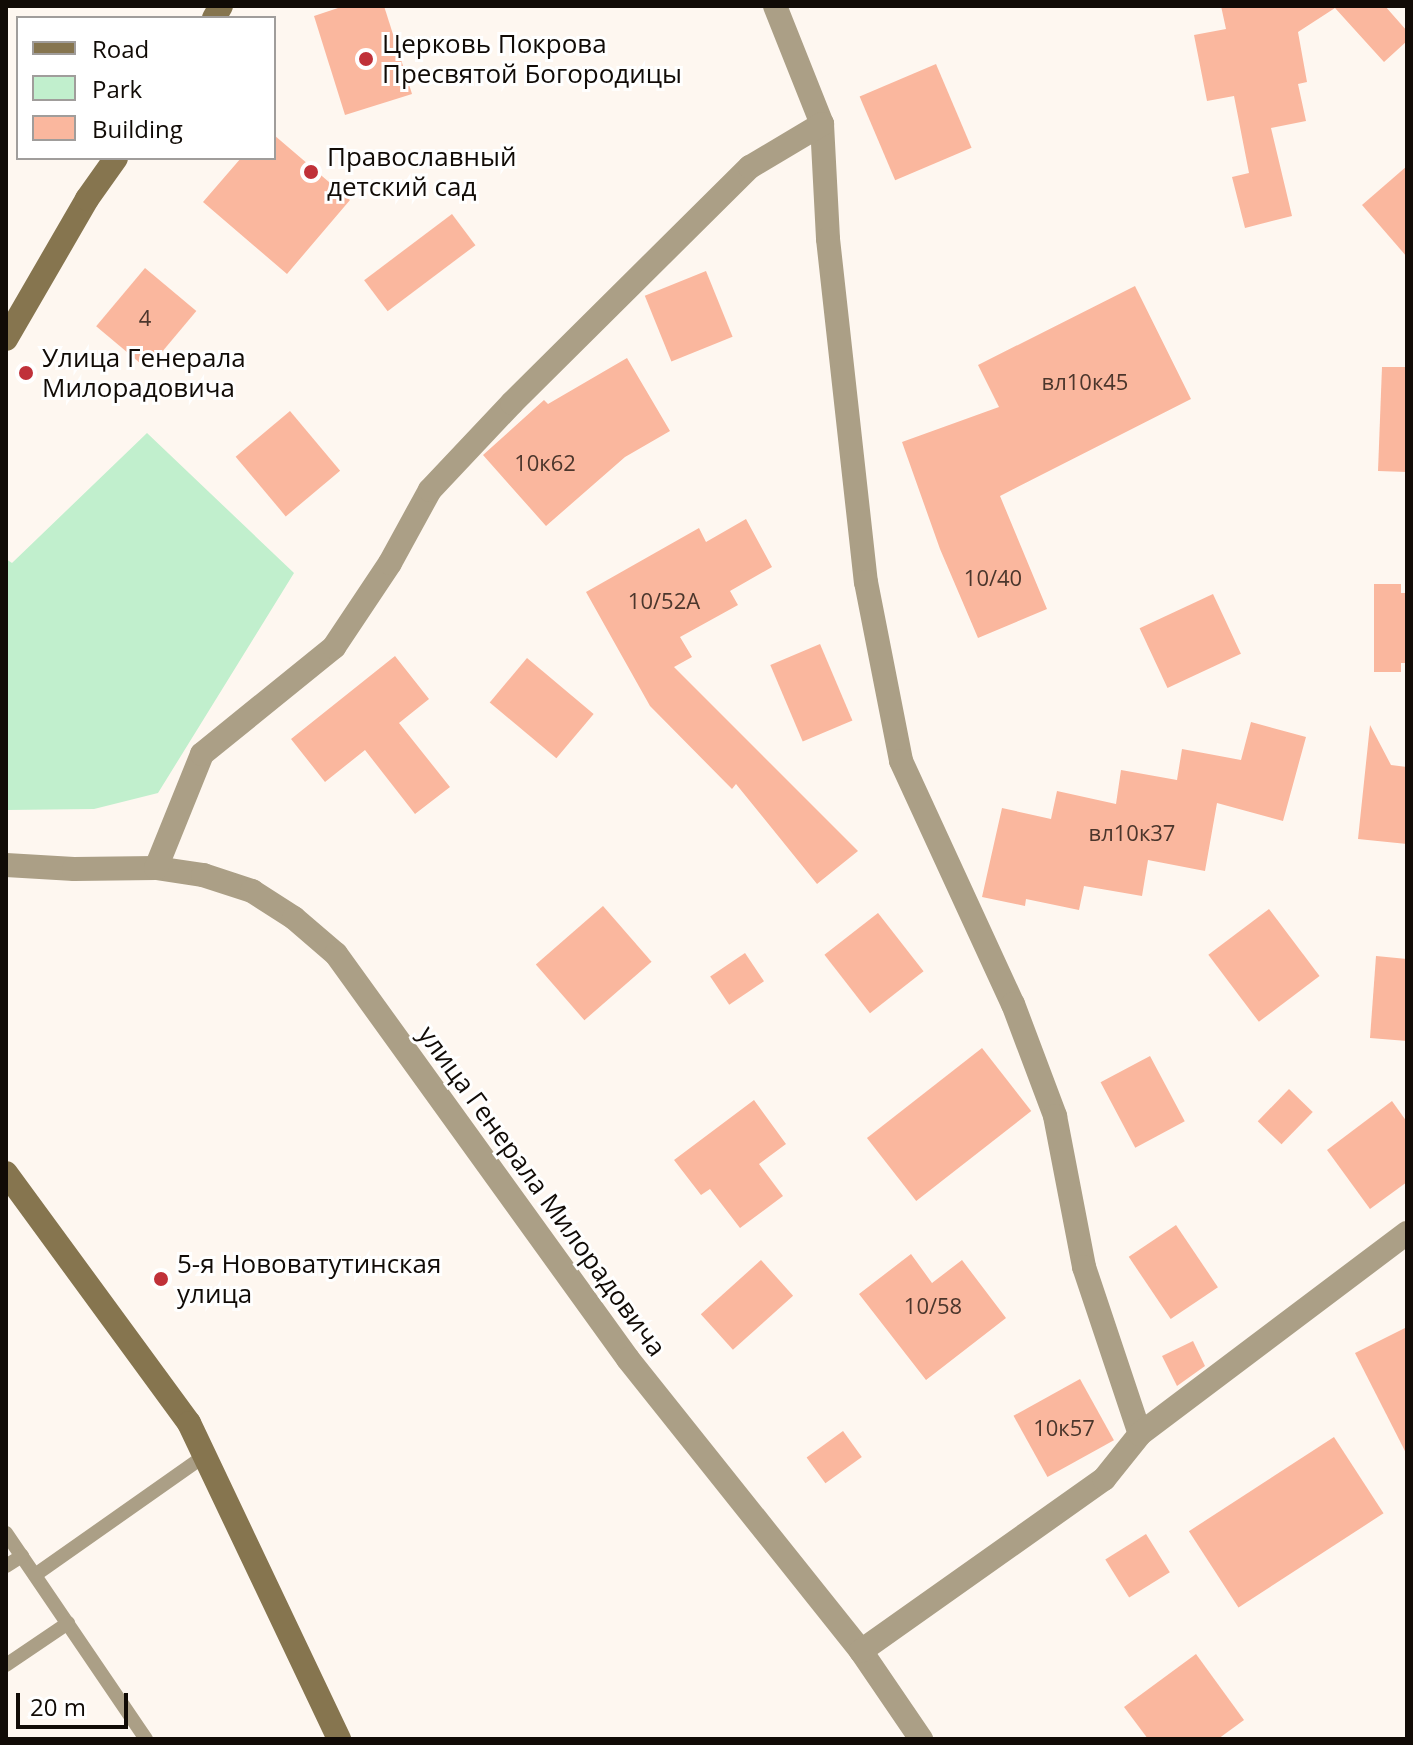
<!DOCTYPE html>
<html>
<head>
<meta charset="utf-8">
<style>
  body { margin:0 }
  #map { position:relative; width:1413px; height:1745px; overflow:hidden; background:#fef7f0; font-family:"Open Sans",sans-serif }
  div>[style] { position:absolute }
  .green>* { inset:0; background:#c1efcd }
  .building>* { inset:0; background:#fab79e; transform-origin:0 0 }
  .lane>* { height:14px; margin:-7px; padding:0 7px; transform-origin:7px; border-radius:7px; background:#ab9f86 }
  .street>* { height:24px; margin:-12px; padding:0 12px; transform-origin:12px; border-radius:12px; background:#ab9f86 }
  .secondary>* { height:24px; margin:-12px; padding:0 12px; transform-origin:12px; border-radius:12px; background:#86754f }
  .dots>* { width:22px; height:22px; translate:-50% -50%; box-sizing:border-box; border:4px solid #fff; border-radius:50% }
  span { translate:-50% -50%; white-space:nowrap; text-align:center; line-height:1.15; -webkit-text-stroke:6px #fff; paint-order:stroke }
  .number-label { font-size:22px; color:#4b362c }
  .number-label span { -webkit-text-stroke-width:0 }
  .poi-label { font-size:26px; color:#110b06 }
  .left { translate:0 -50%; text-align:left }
  .street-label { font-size:26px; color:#110b06 }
  .frame { position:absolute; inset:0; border:8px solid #110b06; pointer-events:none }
  .legend { position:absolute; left:16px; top:16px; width:260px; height:144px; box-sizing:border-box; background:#fff; border:2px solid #a09d9b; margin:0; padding:10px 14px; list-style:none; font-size:24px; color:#110b06 }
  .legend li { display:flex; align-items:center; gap:16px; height:40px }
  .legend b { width:40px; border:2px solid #a09d9b }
  .scale { position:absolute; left:16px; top:1693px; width:112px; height:36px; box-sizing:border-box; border:4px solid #110b06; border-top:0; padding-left:10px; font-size:24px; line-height:28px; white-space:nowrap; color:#110b06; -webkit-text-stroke:6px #fff; paint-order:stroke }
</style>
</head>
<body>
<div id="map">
  <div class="green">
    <i style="clip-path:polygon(147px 433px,294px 573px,158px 793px,94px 809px,6px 810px,6px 559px,12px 563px)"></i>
  </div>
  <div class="building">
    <i style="clip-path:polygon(344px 6px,384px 6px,412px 94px,345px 115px,314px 16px)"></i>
    <i style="clip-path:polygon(1221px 6px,1385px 6px,1407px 31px,1407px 41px,1384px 62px,1335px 8px,1298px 32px,1307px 82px,1298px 84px,1306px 121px,1271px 128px,1292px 216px,1245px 228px,1232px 177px,1249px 173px,1234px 96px,1207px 101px,1194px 35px,1226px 29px)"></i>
    <i style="left:936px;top:64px;width:91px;height:83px;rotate:67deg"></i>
    <i style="clip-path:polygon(274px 135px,350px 200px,287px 274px,203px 202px,241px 158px,274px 158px)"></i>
    <i style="clip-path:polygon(1407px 166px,1407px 257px,1362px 205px)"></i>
    <i style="left:452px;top:214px;width:39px;height:110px;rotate:53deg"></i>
    <i style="left:145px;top:268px;width:67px;height:76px;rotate:40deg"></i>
    <i style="left:706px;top:271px;width:71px;height:66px;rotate:68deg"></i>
    <i style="clip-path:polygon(1135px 286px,1191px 399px,1000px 496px,1047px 609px,978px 638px,940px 549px,902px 442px,999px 407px,978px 365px)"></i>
    <i style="clip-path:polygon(627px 358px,670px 431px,625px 457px,546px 526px,483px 455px,544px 400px,548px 404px)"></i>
    <i style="clip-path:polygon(1382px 367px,1407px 367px,1407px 472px,1378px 471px)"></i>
    <i style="left:290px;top:411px;width:78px;height:71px;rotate:50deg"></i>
    <i style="clip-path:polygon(746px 519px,772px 567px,730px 591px,738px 605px,680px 637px,692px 657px,674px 667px,858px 851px,817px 884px,736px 784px,732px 789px,650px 706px,586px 592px,699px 528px,706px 542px)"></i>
    <i style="clip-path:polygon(1374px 584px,1401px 584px,1401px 593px,1407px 593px,1407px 663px,1401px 663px,1401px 672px,1374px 672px)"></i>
    <i style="left:1213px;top:594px;width:66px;height:81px;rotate:65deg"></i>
    <i style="left:820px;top:644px;width:83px;height:54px;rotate:67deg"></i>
    <i style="clip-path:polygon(395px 656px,429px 699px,399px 723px,450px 787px,415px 814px,365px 750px,325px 782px,291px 739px)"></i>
    <i style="left:527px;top:658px;width:87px;height:58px;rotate:40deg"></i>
    <i style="clip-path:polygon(1251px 722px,1306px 737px,1283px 821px,1217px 803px,1205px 871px,1148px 860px,1142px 896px,1084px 886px,1079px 910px,1026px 899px,1025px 906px,982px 897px,1002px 808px,1051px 819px,1057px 791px,1116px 804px,1121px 770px,1177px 780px,1182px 749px,1241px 760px)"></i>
    <i style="clip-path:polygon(1370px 725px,1391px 765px,1407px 767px,1407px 844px,1358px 839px)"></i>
    <i style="left:603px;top:906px;width:74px;height:89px;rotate:49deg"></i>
    <i style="left:1269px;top:909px;width:84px;height:76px;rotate:53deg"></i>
    <i style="left:878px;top:913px;width:74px;height:68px;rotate:52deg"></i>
    <i style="left:745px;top:953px;width:34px;height:42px;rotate:56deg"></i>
    <i style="clip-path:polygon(1376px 956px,1407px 959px,1407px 1041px,1370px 1038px)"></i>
    <i style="left:982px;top:1048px;width:80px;height:146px;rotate:52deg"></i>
    <i style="left:1150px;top:1056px;width:74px;height:56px;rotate:62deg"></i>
    <i style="left:1289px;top:1089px;width:33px;height:45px;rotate:44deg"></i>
    <i style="clip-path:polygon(754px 1100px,786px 1144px,759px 1164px,783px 1196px,740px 1228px,710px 1189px,701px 1195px,674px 1160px)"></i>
    <i style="clip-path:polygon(1392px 1101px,1407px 1122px,1407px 1182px,1370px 1209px,1327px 1150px)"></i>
    <i style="left:1176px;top:1225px;width:75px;height:57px;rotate:56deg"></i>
    <i style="clip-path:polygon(911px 1254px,932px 1283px,962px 1260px,1006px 1318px,926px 1380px,859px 1294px)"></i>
    <i style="left:761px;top:1260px;width:48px;height:81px;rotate:48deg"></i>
    <i style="clip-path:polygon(1407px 1327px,1407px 1455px,1355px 1353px)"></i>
    <i style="clip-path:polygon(1193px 1341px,1205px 1366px,1177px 1386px,1162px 1356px)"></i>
    <i style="left:1080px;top:1379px;width:70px;height:76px;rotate:61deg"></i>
    <i style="left:843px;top:1431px;width:32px;height:45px;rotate:54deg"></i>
    <i style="left:1334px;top:1437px;width:91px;height:173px;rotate:57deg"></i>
    <i style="left:1146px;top:1534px;width:45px;height:48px;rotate:58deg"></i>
    <i style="clip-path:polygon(1196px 1654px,1244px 1720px,1218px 1739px,1148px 1739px,1124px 1707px)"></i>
  </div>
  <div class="lane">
    <i style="left:6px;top:1533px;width:249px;rotate:55.8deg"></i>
    <i style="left:6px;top:1566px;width:19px;rotate:-32deg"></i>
    <i style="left:35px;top:1575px;width:209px;rotate:-35.1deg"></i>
    <i style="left:6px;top:1665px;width:75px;rotate:-34.1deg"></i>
  </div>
  <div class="street">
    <i style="left:775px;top:6px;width:127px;rotate:68.3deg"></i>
    <i style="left:822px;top:124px;width:115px;rotate:87deg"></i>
    <i style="left:828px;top:239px;width:345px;rotate:83.7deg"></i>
    <i style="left:866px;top:582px;width:182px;rotate:78.9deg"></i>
    <i style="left:901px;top:761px;width:268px;rotate:65.3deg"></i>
    <i style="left:1013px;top:1004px;width:120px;rotate:69.4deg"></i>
    <i style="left:1055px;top:1116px;width:154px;rotate:79.1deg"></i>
    <i style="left:1084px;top:1267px;width:176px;rotate:71.5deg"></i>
    <i style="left:6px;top:865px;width:68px;rotate:3.4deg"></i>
    <i style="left:74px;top:869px;width:82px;rotate:-0.7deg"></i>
    <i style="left:156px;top:868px;width:48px;rotate:8.5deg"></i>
    <i style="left:203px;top:875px;width:52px;rotate:18.1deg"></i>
    <i style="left:252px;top:891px;width:50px;rotate:32.7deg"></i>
    <i style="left:294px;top:918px;width:55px;rotate:40.6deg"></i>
    <i style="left:336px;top:954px;width:499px;rotate:54.2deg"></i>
    <i style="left:628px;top:1359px;width:374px;rotate:51.4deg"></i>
    <i style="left:861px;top:1651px;width:107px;rotate:55.7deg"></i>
    <i style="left:156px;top:868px;width:123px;rotate:-68deg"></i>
    <i style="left:202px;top:754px;width:170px;rotate:-39deg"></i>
    <i style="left:334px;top:647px;width:101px;rotate:-56.3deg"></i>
    <i style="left:390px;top:563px;width:83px;rotate:-61.3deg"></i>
    <i style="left:430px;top:490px;width:120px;rotate:-46.7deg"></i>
    <i style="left:512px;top:403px;width:335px;rotate:-44.8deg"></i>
    <i style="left:750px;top:167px;width:84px;rotate:-30.8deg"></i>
    <i style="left:861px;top:1651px;width:298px;rotate:-35.3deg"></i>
    <i style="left:1104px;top:1479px;width:58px;rotate:-51.3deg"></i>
    <i style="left:1140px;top:1434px;width:334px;rotate:-37deg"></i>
  </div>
  <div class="secondary">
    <i style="left:214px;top:18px;width:14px;rotate:-60deg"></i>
    <i style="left:6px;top:339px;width:162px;rotate:-59.9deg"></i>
    <i style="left:87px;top:199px;width:50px;rotate:-54.7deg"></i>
    <i style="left:6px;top:1173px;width:310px;rotate:53.8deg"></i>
    <i style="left:189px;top:1423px;width:350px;rotate:64.6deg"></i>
  </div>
  <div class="dots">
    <i style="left:366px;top:59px;background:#c03139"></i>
    <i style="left:311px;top:172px;background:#c03139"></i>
    <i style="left:26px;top:373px;background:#c03139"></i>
    <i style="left:161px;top:1279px;background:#c03139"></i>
  </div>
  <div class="number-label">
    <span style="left:145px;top:318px">4</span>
    <span style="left:1085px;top:382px">вл10к45</span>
    <span style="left:545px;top:463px">10к62</span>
    <span style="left:993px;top:578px">10/40</span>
    <span style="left:664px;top:601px">10/52А</span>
    <span style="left:1132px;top:833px">вл10к37</span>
    <span style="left:933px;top:1306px">10/58</span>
    <span style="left:1064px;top:1428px">10к57</span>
  </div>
  <div class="poi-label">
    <span class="left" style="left:382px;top:59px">Церковь Покрова<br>Пресвятой Богородицы</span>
    <span class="left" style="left:327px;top:172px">Православный<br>детский сад</span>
    <span class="left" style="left:42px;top:373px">Улица Генерала<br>Милорадовича</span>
    <span class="left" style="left:177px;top:1279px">5-я Нововатутинская<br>улица</span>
  </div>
  <div class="street-label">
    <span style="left:542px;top:1191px;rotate:54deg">улица Генерала Милорадовича</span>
  </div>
  <div class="frame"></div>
  <ul class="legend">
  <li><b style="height:10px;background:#86754f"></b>Road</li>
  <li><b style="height:22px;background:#c1efcd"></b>Park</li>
  <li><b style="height:22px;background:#fab79e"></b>Building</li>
  </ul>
  <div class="scale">20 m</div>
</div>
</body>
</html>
